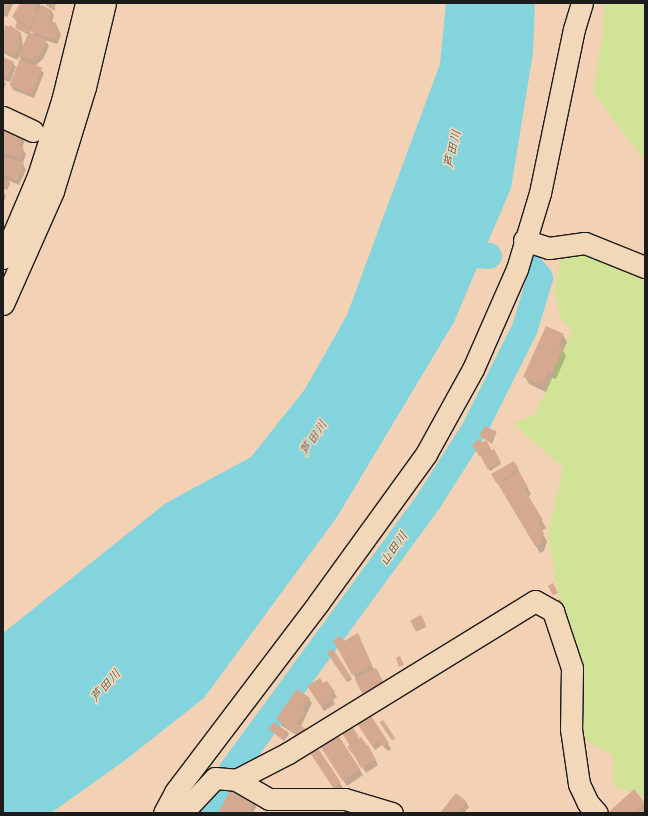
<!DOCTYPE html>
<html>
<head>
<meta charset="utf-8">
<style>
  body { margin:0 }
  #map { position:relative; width:648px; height:816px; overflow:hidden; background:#f2d1b4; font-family:Sriracha,"Klee One",sans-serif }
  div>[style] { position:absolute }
  .green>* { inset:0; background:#d1e397 }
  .water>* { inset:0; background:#84d4de }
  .shadow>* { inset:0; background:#0003; transform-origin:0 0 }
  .river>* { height:26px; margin:-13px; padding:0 13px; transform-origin:13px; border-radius:13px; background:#84d4de }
  .building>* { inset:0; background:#d5a890; transform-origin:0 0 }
  .roads { filter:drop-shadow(1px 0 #1c1c1c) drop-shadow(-1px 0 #1c1c1c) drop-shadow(0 1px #1c1c1c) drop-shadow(0 -1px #1c1c1c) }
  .minor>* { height:21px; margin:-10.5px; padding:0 10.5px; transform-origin:10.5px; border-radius:10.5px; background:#f3d7b9 }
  span { translate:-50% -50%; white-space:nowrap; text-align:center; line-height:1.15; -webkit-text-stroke:3.5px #f3d7b9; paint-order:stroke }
  .water-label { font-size:13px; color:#364a4c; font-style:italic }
  .frame { position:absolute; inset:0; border:4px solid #1c1c1c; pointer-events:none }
</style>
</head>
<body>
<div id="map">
  <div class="green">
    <i style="clip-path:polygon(604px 3px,645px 3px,645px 158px,640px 155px,593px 92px,604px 27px)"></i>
    <i style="clip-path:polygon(577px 249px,634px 269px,645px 285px,645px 796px,614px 787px,613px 755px,591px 744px,575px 725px,560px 606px,548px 535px,563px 468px,513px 423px,535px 415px,572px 330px,560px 319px,555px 289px,560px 259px)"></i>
  </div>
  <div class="water">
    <i style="clip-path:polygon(446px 3px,535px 3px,533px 53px,511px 188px,454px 322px,337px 517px,204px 698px,124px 761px,51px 813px,3px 813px,3px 633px,166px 503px,251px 457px,305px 389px,347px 315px,440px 64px)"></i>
  </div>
  <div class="shadow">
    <i style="clip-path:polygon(3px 3px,13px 4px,7px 17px,3px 15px)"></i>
    <i style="clip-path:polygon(evenodd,21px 3px,41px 3px,40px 6px,51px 10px,54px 15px,52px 22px,56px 24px,61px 35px,57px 44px,45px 40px,49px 46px,43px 59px,35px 66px,44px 73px,34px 98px,13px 90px,11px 85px,21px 59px,19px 56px,18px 60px,3px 53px,3px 33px,6px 27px,21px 33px,23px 47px,29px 35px,18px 29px,18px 23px,13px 17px,21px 3px,31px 30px,34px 35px,29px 33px,31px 30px)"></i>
    <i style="clip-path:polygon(46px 3px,55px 5px,55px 11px,47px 6px)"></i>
    <i style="clip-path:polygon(3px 58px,13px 63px,16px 67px,10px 82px,3px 80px,6px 84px,3px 91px)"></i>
    <i style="clip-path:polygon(3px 126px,23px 134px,25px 139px,22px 149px,26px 154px,23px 163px,12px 161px,23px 165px,26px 170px,19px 185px,8px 180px,10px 184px,7px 190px,3px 188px)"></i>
    <i style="clip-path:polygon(3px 191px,6px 196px,3px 203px)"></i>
    <i style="clip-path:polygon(563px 335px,567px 342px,563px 351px,566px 356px,556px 379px,552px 378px,546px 392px,529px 384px,525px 377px)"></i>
    <i style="clip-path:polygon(496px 433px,492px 444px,481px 436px)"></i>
    <i style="clip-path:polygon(485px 442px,501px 464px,490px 471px,474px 445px)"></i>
    <i style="clip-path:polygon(514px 462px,531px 494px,528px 497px,546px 528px,541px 531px,547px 541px,544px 551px,540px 553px,493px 475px)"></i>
    <i style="left:421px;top:616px;width:12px;height:11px;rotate:66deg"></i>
    <i style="clip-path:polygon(358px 635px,374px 670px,356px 679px,335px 641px,343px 642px)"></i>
    <i style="left:333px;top:650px;width:35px;height:5px;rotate:57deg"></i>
    <i style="clip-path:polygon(327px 682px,337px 697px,333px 700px,335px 704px,324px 711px,311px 691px)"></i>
    <i style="clip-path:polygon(309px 699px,312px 703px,301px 726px,306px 732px,301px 738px,279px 724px,277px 719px)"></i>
    <i style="clip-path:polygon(369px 714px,391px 749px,388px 751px,382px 745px,375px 750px,360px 727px)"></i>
    <i style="clip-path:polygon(351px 727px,359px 740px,361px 739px,368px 747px,378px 765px,366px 773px,342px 732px)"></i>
    <i style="clip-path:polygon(270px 729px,288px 732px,289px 734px,284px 741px)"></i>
    <i style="clip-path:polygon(585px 738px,587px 761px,583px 761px)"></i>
    <i style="clip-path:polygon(323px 749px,360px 770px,363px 775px,347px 786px)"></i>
    <i style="clip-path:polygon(313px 757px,340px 783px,343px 788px,336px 792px)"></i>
    <i style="clip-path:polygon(634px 790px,645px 803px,645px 813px,608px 813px)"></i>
    <i style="clip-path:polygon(255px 801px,257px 805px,253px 813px,220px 813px)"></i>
    <i style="clip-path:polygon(466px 802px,469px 807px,464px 813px,442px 813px)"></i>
  </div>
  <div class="river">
    <i style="left:447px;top:252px;width:42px;rotate:5.4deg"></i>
    <i style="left:207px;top:813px;width:50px;rotate:-59.8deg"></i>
    <i style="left:232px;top:770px;width:336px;rotate:-53.8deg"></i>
    <i style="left:430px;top:499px;width:82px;rotate:-57.5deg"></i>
    <i style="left:474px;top:430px;width:114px;rotate:-63.4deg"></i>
    <i style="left:525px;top:328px;width:52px;rotate:-73.3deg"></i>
    <i style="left:540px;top:278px;width:13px;rotate:-129deg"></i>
  </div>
  <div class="building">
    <i style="clip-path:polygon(3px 3px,9px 3px,4px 13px,3px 12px)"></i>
    <i style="clip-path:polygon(20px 3px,37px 3px,34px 9px,37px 11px,31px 27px,12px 17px)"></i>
    <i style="clip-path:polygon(45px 3px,53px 3px,56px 4px,54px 9px)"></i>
    <i style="clip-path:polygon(41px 5px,52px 10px,48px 20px,56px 23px,55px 28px,59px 30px,54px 40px,30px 31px)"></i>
    <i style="clip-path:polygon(17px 22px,30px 28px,28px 33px,18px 30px,15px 27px)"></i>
    <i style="clip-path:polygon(5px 25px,9px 27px,10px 25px,21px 33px,18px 40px,21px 42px,15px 56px,3px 50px)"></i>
    <i style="clip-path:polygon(29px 32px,47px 40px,41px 54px,33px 61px,18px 56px)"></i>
    <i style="clip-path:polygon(3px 57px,14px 62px,7px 78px,3px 77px)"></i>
    <i style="left:20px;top:59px;width:24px;height:28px;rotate:22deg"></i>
    <i style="clip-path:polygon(3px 124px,23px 134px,19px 146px,24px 148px,20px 159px,3px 152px)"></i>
    <i style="clip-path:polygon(3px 156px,24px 164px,17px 181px,3px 175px)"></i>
    <i style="clip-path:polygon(3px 178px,10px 181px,6px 189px,3px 187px)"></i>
    <i style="clip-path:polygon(546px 326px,564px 334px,558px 346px,563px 348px,552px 373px,548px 371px,542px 385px,523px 377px)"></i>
    <i style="clip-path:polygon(485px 426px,497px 432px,490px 442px,479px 436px)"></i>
    <i style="clip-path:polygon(479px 439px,482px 443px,486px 440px,491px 449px,479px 456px,472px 445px)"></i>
    <i style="left:494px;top:449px;width:15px;height:15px;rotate:62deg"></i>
    <i style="clip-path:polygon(514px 461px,519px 469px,497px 484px,491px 474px)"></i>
    <i style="clip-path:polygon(519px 472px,528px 487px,524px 489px,543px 520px,538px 523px,544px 533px,540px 544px,535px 546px,498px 484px)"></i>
    <i style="clip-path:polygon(553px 583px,558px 593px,553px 595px,548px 586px)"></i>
    <i style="left:560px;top:599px;width:8px;height:8px;rotate:60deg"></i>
    <i style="left:421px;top:615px;width:11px;height:12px;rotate:63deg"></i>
    <i style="clip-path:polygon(358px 633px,372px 665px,352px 675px,333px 640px,341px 636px,344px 641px)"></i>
    <i style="clip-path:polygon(333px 649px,351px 677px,347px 682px,327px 653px)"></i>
    <i style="clip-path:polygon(400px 656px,404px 665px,399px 667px,396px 658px)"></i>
    <i style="left:376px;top:668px;width:19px;height:24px;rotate:62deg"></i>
    <i style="clip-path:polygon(320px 678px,323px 683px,327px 681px,335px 692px,331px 695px,333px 699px,321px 706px,307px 686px)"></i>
    <i style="clip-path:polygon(297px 689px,310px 698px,302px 709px,306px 711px,297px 723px,306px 729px,300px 737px,276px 719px)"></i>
    <i style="clip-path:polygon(369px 713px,389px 743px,384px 747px,379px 741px,372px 746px,356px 722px)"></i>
    <i style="left:383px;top:720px;width:22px;height:4px;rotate:56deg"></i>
    <i style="left:274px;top:722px;width:17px;height:9px;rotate:36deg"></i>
    <i style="left:351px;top:725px;width:14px;height:12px;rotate:56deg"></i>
    <i style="left:336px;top:732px;width:45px;height:21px;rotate:57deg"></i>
    <i style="left:361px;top:737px;width:9px;height:17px;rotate:54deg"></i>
    <i style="clip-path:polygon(578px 737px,585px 737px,587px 759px,581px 760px)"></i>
    <i style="left:368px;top:745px;width:17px;height:17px;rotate:62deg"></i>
    <i style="left:317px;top:747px;width:43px;height:9px;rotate:56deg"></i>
    <i style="clip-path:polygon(231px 789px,255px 800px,249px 813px,218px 813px)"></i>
    <i style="clip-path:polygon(634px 789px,645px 804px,634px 813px,608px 813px)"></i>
    <i style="clip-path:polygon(456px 793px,467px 802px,458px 813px,440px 813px)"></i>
    <i style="clip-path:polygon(645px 807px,645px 813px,638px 813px)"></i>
  </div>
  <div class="roads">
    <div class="minor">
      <i style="left:3px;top:117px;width:33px;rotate:25deg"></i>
      <i style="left:524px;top:240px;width:26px;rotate:18deg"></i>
      <i style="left:549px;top:248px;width:36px;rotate:-8deg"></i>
      <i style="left:585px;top:243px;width:65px;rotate:21.8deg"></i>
      <i style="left:3px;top:258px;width:89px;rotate:-66.9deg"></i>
      <i style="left:38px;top:176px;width:79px;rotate:-72.3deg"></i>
      <i style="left:62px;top:101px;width:101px;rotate:-76.2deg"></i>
      <i style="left:3px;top:304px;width:124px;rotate:-66.1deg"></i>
      <i style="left:53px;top:191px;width:109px;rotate:-72.9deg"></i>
      <i style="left:85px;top:87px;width:86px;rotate:-76.6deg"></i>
      <i style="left:236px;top:780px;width:59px;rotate:-27.4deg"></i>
      <i style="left:288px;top:753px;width:290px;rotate:-31.6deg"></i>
      <i style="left:535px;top:601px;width:21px;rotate:29deg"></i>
      <i style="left:553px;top:611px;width:60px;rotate:71.6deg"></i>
      <i style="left:572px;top:668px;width:61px;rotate:90.9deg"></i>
      <i style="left:571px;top:729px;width:56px;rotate:81.7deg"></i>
      <i style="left:579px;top:784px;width:21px;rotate:65deg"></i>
      <i style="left:588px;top:803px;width:13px;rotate:48deg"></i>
      <i style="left:164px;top:813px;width:24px;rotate:-62deg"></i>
      <i style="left:175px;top:792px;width:238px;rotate:-52.8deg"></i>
      <i style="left:319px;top:602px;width:183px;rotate:-54.1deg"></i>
      <i style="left:426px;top:454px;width:97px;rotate:-61.1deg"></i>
      <i style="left:473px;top:369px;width:109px;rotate:-66.3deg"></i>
      <i style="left:517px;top:269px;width:79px;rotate:-73.2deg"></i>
      <i style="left:540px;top:193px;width:167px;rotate:-78.3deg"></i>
      <i style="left:574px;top:29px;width:27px;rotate:-73deg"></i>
      <i style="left:182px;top:813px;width:48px;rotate:-46.7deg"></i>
      <i style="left:215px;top:778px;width:21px;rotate:5deg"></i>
      <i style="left:236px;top:780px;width:38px;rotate:30deg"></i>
      <i style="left:269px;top:799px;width:76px"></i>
      <i style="left:345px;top:799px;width:49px;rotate:16.6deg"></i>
    </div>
  </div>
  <div class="water-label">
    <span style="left:453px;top:149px;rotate:-77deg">芦田川</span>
    <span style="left:314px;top:438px;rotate:-56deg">芦田川</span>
    <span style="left:394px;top:549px;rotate:-54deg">山田川</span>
    <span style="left:106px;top:686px;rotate:-48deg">芦田川</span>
  </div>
  <div class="frame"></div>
</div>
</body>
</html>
